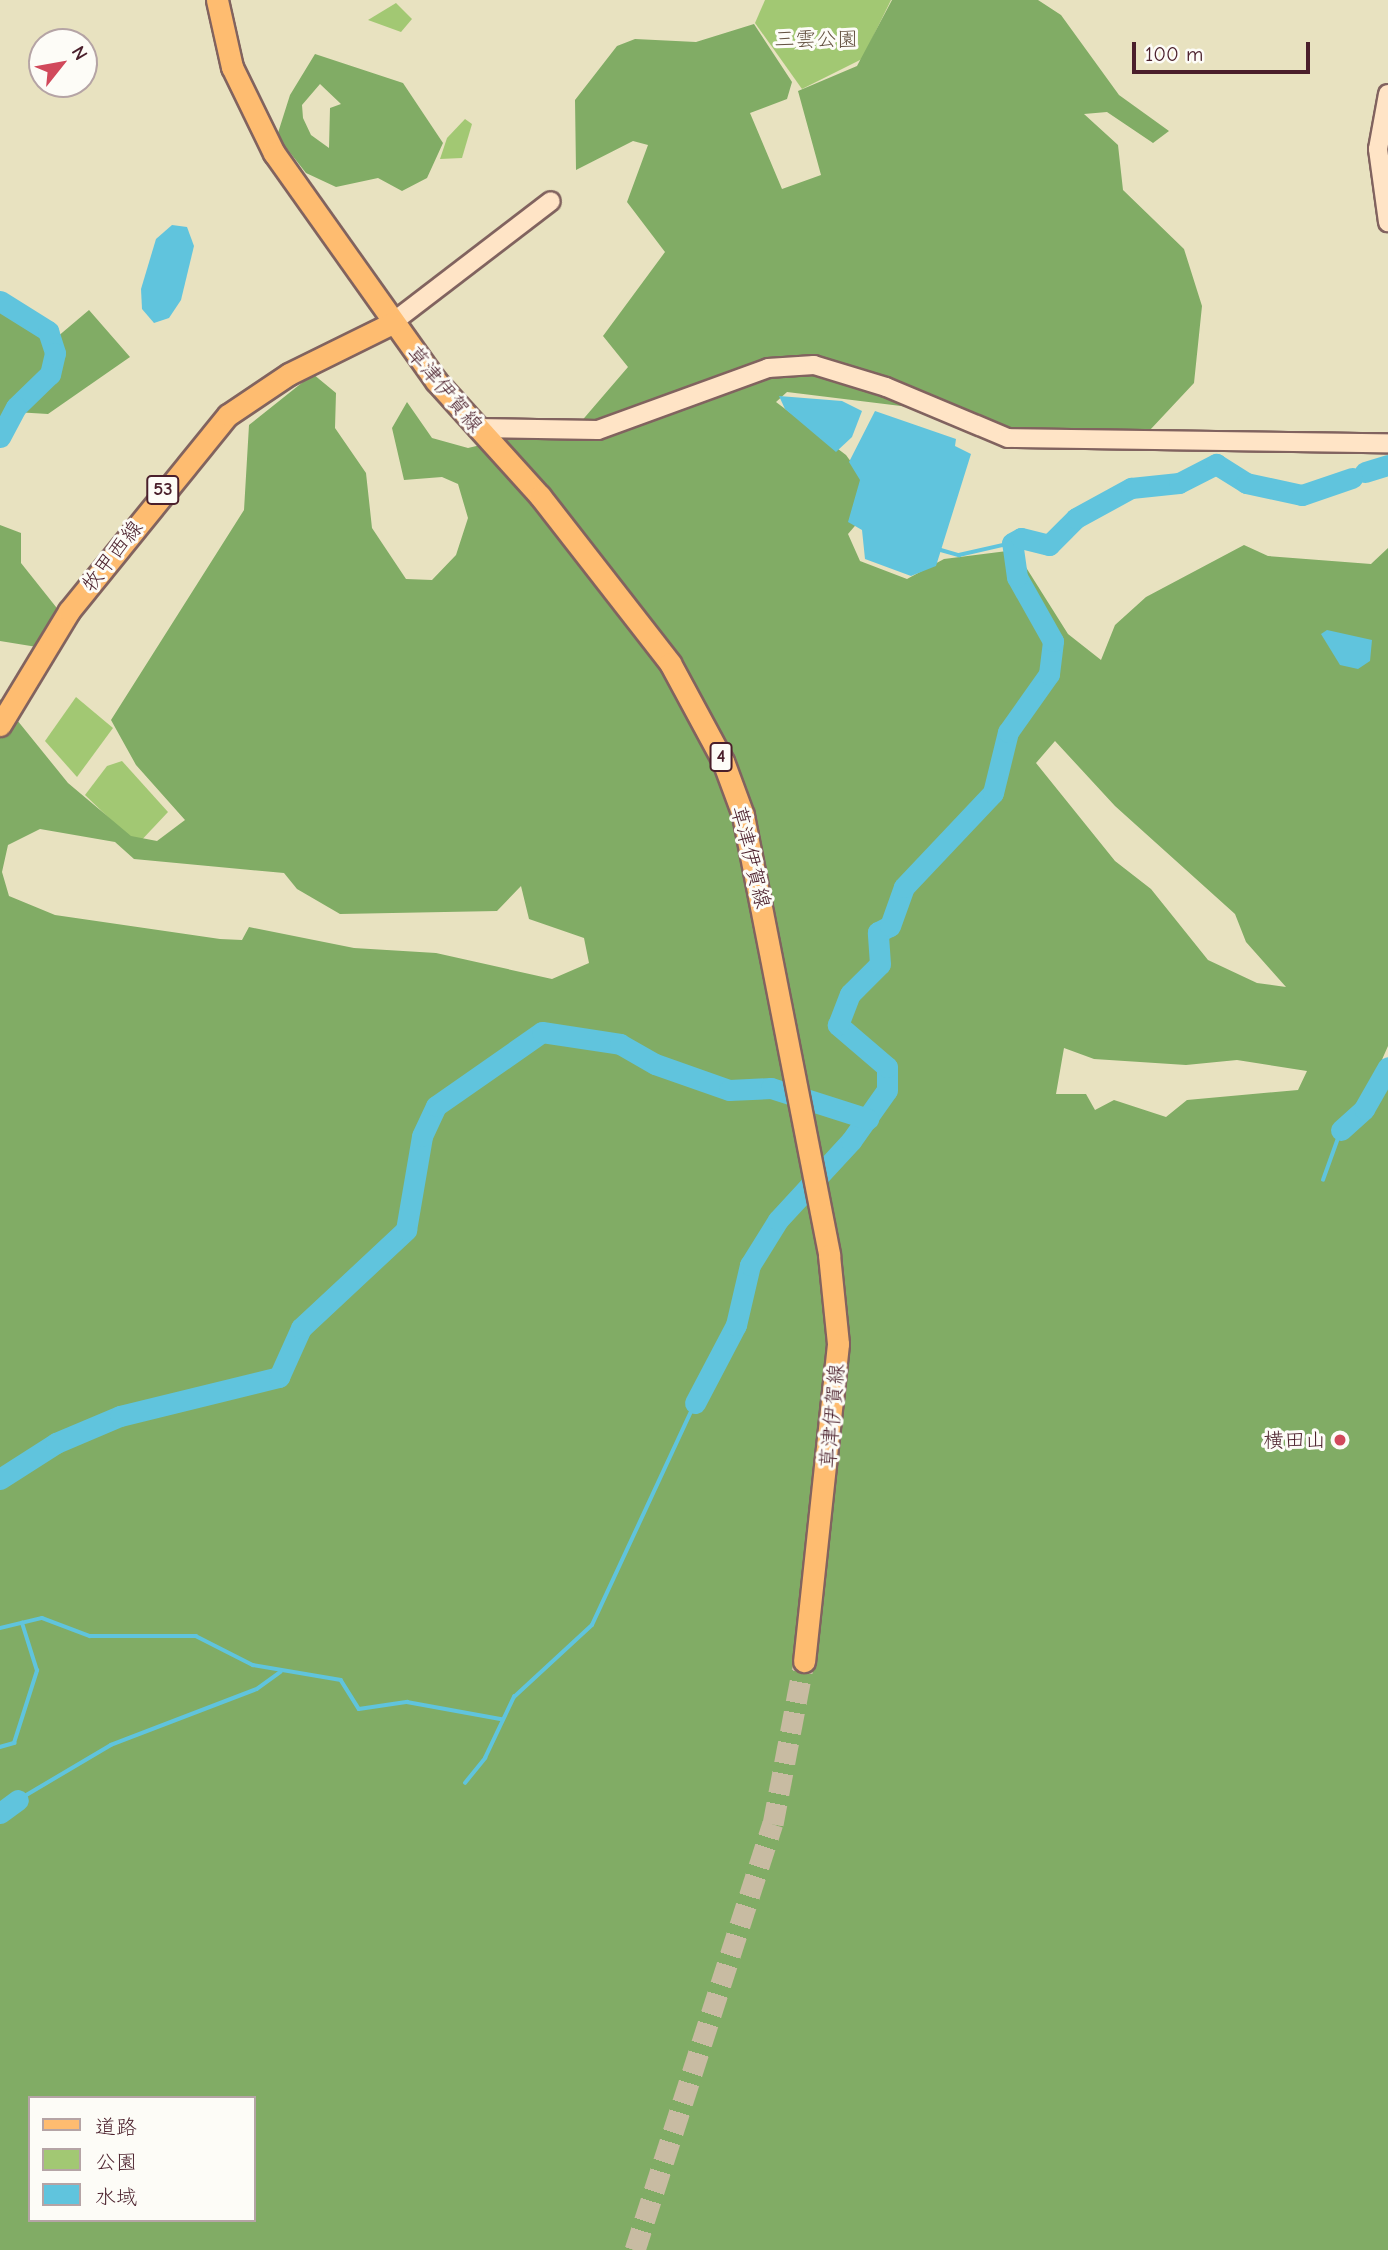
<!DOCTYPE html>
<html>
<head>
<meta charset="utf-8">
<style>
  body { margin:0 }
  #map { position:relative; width:1388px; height:2250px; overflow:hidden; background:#e8e2c0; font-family:"Comic Neue","Klee One",sans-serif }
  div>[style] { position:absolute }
  .green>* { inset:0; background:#a2c873 }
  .forest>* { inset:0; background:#81ac65 }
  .water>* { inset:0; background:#60c4dd }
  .stream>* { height:3.5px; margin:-1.75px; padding:0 1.75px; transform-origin:1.75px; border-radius:1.75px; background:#60c4dd }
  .river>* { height:21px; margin:-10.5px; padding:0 10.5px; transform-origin:10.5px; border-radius:10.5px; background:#60c4dd }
  .primary-tunnel>* { height:21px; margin-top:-10.5px; transform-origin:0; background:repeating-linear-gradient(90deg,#c8bba2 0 21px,transparent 0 31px) }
  .roads { filter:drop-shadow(2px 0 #81635f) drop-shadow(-2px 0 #81635f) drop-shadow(0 2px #81635f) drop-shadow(0 -2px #81635f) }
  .secondary>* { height:18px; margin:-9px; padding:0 9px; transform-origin:9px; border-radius:9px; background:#ffe4c6 }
  .primary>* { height:21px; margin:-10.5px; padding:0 10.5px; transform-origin:10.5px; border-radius:10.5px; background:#febc70 }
  .dots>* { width:19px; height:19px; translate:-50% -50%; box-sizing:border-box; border:4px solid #fdfcf7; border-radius:50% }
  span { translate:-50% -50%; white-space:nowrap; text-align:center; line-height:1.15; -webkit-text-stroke:6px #fdfcf7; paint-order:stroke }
  .shield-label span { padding:2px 5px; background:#fdfcf7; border:2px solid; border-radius:5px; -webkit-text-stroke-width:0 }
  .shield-label { font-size:19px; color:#4a1f2b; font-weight:700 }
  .park-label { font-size:21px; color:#645241 }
  .street-label { font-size:21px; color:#4a1f2b }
  .poi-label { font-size:21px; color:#4a1f2b }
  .right { translate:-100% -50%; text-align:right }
  .legend { position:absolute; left:28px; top:2096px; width:228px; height:126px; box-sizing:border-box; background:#fdfcf7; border:2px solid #b5a4a5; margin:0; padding:9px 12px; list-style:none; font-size:21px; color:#4a1f2b }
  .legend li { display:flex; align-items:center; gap:14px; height:35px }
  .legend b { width:35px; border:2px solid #b5a4a5 }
  .north { position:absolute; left:28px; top:28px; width:70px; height:70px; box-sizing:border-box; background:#fdfcf7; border:2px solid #b5a4a5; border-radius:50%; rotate:59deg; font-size:19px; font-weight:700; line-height:28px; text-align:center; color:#4a1f2b }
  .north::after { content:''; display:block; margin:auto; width:24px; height:32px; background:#d1495b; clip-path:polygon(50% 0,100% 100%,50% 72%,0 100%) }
  .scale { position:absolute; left:1132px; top:42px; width:178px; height:32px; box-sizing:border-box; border:4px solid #4a1f2b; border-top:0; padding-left:9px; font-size:21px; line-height:24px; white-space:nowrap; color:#4a1f2b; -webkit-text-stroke:5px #fdfcf7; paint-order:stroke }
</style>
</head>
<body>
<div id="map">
  <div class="green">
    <i style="clip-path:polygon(765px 0,891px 0,862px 59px,802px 89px,755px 23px)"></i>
    <i style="clip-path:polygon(396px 3px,412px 19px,401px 32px,368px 20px)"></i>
    <i style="clip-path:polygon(465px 119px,472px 124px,462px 158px,440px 159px,447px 138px)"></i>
    <i style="clip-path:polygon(76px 697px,113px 728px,77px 777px,45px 741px)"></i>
    <i style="clip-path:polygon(122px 761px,168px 812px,137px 845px,85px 795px,107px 766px)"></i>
  </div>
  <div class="forest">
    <i style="clip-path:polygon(evenodd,892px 0,1038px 0,1061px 15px,1119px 95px,1169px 131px,1153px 143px,1107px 112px,1084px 114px,1118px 145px,1123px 190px,1184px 249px,1202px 306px,1194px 383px,1150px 430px,1003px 431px,958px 413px,787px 392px,776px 402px,846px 455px,878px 499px,848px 534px,860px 561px,907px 579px,944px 559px,1015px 550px,1068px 634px,1101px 660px,1115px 625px,1146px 597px,1244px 545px,1268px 556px,1371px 564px,1388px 548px,1388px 1046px,1377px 1071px,1388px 1080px,1388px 2250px,0 2250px,0 699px,68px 783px,131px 836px,157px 841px,185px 820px,136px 765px,111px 720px,244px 510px,249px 425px,313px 374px,336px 393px,335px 428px,366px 473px,372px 528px,406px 579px,432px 580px,456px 555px,468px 518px,458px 484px,442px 477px,404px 480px,392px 428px,407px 402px,432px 438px,468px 448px,514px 437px,567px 438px,628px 367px,603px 336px,665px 252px,627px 202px,648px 145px,633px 141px,576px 170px,575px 100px,617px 46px,635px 39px,696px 42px,754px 24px,792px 82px,787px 99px,750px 113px,782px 189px,821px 175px,798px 91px,857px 66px,892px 0,1055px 741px,1115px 806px,1235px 914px,1246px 942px,1286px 987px,1257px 983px,1208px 960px,1151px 889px,1115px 861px,1036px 763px,1055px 741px,892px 0,40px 829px,115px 842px,134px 859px,284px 873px,297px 889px,340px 914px,497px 911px,521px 886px,529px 919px,584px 938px,589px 963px,552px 979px,436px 953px,354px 948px,249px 927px,242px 940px,220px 939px,55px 915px,9px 896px,2px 872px,8px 845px,40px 829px,892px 0,1064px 1048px,1094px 1059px,1186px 1065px,1237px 1060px,1307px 1071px,1298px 1090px,1187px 1100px,1166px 1117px,1114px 1100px,1095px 1110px,1086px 1094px,1056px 1094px,1064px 1048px,892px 0,30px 2098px,254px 2098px,254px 2220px,30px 2220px,30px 2098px)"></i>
    <i style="clip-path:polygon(evenodd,315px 54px,403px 83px,443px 143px,427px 178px,402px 191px,378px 178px,336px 187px,306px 173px,277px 136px,290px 95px,315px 54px,320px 84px,341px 104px,330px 108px,329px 148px,311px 135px,303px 118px,302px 105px,320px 84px)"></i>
    <i style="clip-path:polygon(0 306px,50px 343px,89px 310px,130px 357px,48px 414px,15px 412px,0 431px)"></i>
    <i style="clip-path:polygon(0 525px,21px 533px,21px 563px,60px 612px,37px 647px,0 641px)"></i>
  </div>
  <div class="water">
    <i style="clip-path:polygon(172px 225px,187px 227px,194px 246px,181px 300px,169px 318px,154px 323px,142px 309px,141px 289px,156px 239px)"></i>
    <i style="clip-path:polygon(779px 396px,842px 401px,862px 411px,852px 437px,836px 452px,785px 409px)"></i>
    <i style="clip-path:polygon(875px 411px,956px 439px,955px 446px,971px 454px,936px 566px,911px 576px,865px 559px,862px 530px,848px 522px,860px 480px,849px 462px)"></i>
    <i style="clip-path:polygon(1327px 630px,1372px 640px,1370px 661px,1358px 669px,1340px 665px,1321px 634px)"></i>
  </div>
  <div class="stream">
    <i style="left:941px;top:550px;width:19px;rotate:16deg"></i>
    <i style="left:959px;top:555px;width:54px;rotate:-12.8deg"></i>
    <i style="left:1323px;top:1180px;width:53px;rotate:-70.2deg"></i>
    <i style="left:0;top:1628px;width:43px;rotate:-13.4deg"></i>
    <i style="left:42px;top:1618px;width:51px;rotate:20.6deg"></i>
    <i style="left:90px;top:1636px;width:106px"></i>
    <i style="left:196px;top:1636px;width:64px;rotate:27deg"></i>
    <i style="left:253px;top:1665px;width:89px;rotate:9.7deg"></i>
    <i style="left:341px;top:1680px;width:34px;rotate:58deg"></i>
    <i style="left:359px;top:1709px;width:49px;rotate:-8.3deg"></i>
    <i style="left:407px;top:1702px;width:96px;rotate:10.3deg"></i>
    <i style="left:0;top:1747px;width:15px;rotate:-16deg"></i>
    <i style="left:14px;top:1743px;width:76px;rotate:-72.3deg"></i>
    <i style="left:37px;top:1671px;width:50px;rotate:-107.4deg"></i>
    <i style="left:465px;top:1783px;width:32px;rotate:-51deg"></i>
    <i style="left:485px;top:1758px;width:68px;rotate:-64.6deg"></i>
    <i style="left:514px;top:1697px;width:106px;rotate:-42.7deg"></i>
    <i style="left:592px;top:1625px;width:245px;rotate:-65.1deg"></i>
    <i style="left:18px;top:1800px;width:108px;rotate:-30.6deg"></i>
    <i style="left:111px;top:1745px;width:156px;rotate:-21deg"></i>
    <i style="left:257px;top:1689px;width:29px;rotate:-36deg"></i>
  </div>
  <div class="river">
    <i style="left:0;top:301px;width:57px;rotate:32deg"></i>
    <i style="left:48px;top:331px;width:23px;rotate:72deg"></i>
    <i style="left:55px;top:353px;width:22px;rotate:103deg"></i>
    <i style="left:50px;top:374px;width:47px;rotate:135.9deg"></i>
    <i style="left:16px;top:407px;width:34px;rotate:118deg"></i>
    <i style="left:1365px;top:472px;width:24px;rotate:-17deg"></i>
    <i style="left:1341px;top:1130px;width:31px;rotate:-42deg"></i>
    <i style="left:1364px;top:1109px;width:48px;rotate:-60.3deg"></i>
    <i style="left:695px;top:1403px;width:88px;rotate:-62.3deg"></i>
    <i style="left:736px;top:1325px;width:62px;rotate:-76.9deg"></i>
    <i style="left:750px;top:1265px;width:53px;rotate:-58.1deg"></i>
    <i style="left:778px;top:1220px;width:108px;rotate:-47.3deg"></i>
    <i style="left:851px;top:1141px;width:62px;rotate:-54.8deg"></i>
    <i style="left:887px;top:1090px;width:23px;rotate:-90deg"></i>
    <i style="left:887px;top:1067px;width:65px;rotate:-139.4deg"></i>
    <i style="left:838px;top:1025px;width:33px;rotate:-69deg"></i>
    <i style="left:850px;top:994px;width:42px;rotate:-45deg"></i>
    <i style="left:880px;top:964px;width:32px;rotate:-94deg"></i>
    <i style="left:878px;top:932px;width:13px;rotate:-27deg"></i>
    <i style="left:890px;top:926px;width:41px;rotate:-70.3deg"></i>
    <i style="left:904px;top:887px;width:129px;rotate:-46.6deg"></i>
    <i style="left:993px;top:793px;width:63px;rotate:-76.2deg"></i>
    <i style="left:1008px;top:732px;width:71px;rotate:-54.7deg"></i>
    <i style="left:1049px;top:674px;width:33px;rotate:-83deg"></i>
    <i style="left:1053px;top:641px;width:73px;rotate:-119.4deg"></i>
    <i style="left:1017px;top:577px;width:34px;rotate:-98deg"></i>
    <i style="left:1012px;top:543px;width:10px;rotate:-29deg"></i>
    <i style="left:1021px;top:538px;width:29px;rotate:14deg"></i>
    <i style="left:1049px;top:545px;width:38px;rotate:-45deg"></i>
    <i style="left:1076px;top:518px;width:63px;rotate:-28.6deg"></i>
    <i style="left:1131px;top:488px;width:48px;rotate:-5.9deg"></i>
    <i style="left:1179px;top:483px;width:42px;rotate:-27.2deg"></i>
    <i style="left:1216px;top:464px;width:36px;rotate:32deg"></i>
    <i style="left:1246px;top:483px;width:57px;rotate:12.1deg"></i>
    <i style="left:1302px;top:495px;width:53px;rotate:-18.8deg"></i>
    <i style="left:0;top:1479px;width:67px;rotate:-32.7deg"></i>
    <i style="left:56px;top:1443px;width:69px;rotate:-22.9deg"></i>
    <i style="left:120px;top:1416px;width:164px;rotate:-13.8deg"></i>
    <i style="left:279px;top:1377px;width:54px;rotate:-65.8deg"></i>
    <i style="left:301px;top:1328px;width:144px;rotate:-43deg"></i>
    <i style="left:406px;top:1230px;width:95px;rotate:-80.3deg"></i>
    <i style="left:422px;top:1136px;width:33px;rotate:-65deg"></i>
    <i style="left:436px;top:1106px;width:129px;rotate:-34.9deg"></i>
    <i style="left:542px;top:1032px;width:79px;rotate:8.7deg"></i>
    <i style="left:620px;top:1044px;width:40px;rotate:29.7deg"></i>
    <i style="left:655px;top:1064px;width:78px;rotate:19.4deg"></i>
    <i style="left:729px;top:1090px;width:42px;rotate:-2.7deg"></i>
    <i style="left:771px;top:1088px;width:102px;rotate:17.7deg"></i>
    <i style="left:0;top:1813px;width:22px;rotate:-36deg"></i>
  </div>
  <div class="primary-tunnel">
    <i style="left:635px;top:2250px;width:448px;rotate:-72.1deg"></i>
    <i style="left:773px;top:1824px;width:166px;rotate:-79.2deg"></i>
  </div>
  <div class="roads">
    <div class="secondary">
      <i style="left:1388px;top:94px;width:56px;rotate:100.3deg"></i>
      <i style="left:1378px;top:149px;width:74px;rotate:82.2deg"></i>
      <i style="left:392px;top:323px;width:200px;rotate:-37.5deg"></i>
      <i style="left:477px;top:428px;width:121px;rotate:0.9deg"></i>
      <i style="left:598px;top:430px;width:181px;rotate:-20deg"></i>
      <i style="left:768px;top:368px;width:46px;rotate:-3.7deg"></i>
      <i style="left:814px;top:365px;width:75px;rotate:17deg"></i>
      <i style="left:886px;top:387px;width:132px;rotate:22.7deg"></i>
      <i style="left:1008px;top:438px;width:380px;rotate:0.8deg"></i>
    </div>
    <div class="primary">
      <i style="left:217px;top:0;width:69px;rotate:77.4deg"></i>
      <i style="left:232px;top:67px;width:96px;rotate:64deg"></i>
      <i style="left:274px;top:153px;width:280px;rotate:54.6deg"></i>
      <i style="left:436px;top:381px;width:155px;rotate:47.9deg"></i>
      <i style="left:540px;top:496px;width:212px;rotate:52.1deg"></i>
      <i style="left:670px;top:663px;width:111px;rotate:61.6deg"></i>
      <i style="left:723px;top:761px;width:58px;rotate:69.7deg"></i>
      <i style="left:743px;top:815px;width:448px;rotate:78.9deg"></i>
      <i style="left:829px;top:1255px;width:89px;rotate:84.2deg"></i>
      <i style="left:838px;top:1344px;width:319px;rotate:96.1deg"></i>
      <i style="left:0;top:725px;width:133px;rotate:-58.8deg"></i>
      <i style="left:69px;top:611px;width:252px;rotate:-51deg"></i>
      <i style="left:228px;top:415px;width:73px;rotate:-33.9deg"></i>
      <i style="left:289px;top:374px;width:115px;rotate:-26.3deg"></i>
    </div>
  </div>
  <div class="dots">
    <i style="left:1340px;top:1440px;background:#d1495b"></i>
  </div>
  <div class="shield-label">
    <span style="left:163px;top:490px">53</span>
    <span style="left:721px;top:757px">4</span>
  </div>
  <div class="park-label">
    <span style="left:816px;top:39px">三雲公園</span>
  </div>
  <div class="street-label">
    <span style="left:445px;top:389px;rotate:50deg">草津伊賀線</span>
    <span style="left:112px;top:556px;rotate:-52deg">牧甲西線</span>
    <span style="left:751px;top:857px;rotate:76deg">草津伊賀線</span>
    <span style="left:832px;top:1416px;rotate:-85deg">草津伊賀線</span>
  </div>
  <div class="poi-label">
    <span class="right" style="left:1326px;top:1440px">横田山</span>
  </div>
  <ul class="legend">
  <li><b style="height:9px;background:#febc70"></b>道路</li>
  <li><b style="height:19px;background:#a2c873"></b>公園</li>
  <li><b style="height:19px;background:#60c4dd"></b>水域</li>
  </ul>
  <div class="north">N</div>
  <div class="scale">100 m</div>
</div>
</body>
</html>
